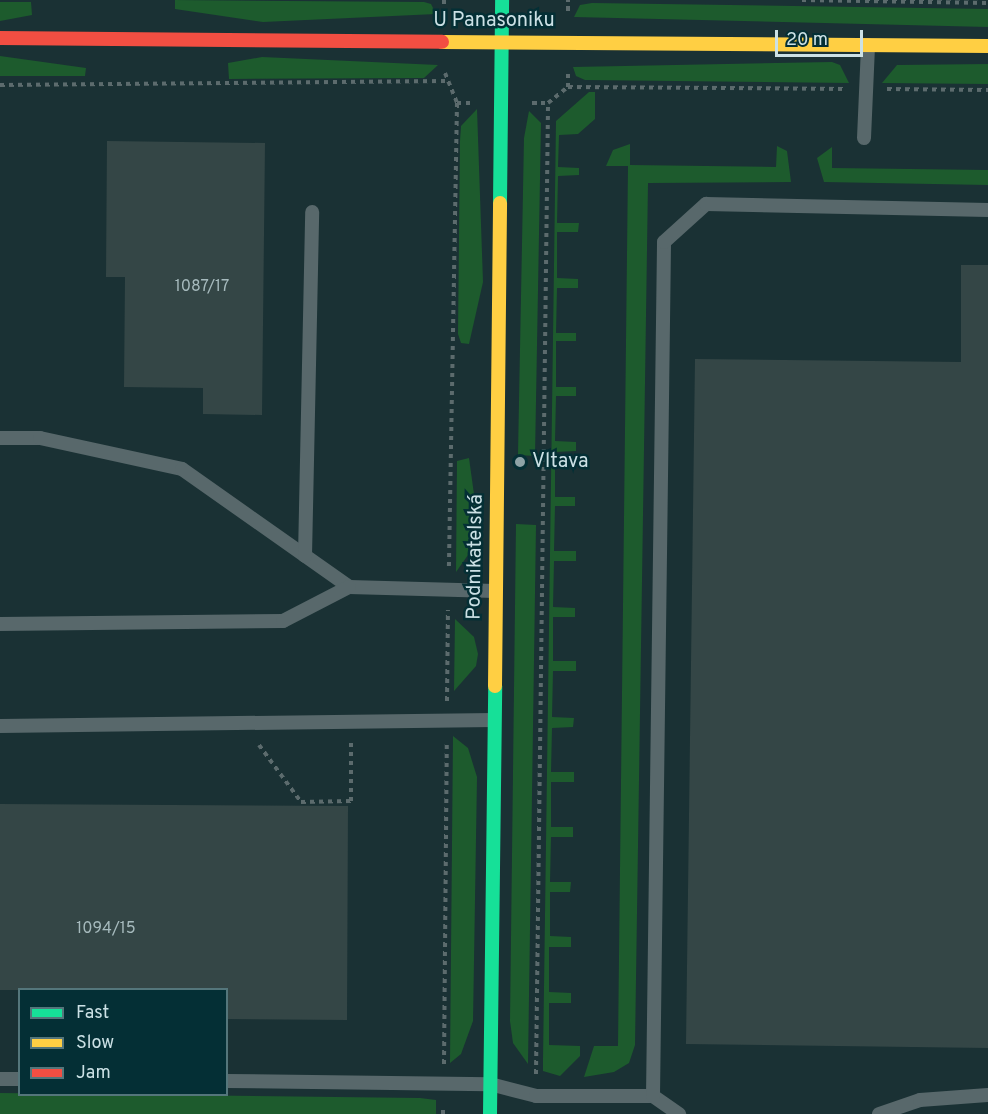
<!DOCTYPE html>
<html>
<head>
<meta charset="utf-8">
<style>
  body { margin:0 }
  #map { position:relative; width:988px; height:1114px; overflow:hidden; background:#1a3134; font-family:Overpass,sans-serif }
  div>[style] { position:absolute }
  .green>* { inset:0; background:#1d5b2d }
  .building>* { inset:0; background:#344646 }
  .path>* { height:4px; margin-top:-2px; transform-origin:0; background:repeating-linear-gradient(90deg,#5c6b6d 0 4.5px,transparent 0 9px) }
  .lane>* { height:14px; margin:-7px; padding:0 7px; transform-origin:7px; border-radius:7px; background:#58686b }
  .fast>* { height:14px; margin:-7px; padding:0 7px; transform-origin:7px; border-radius:7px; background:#16e098 }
  .slow>* { height:14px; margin:-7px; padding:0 7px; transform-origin:7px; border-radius:7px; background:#ffcf43 }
  .jam>* { height:14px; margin:-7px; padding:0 7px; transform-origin:7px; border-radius:7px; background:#f24e42 }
  .dots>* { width:16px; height:16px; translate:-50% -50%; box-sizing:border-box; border:3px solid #042f35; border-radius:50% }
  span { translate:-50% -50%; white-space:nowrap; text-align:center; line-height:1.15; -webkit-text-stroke:5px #042f35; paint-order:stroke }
  .number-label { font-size:16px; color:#a6babd }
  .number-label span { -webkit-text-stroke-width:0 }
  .street-label { font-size:20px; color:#cce1e5 }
  .poi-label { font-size:20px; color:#cce1e5 }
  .left { translate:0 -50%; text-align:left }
  .legend { position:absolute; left:18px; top:988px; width:210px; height:108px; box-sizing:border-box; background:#042f35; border:2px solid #54767b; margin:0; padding:8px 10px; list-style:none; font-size:18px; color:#cce1e5 }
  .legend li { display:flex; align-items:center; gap:12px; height:30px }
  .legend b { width:30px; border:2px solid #54767b }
  .scale { position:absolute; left:775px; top:30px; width:88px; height:27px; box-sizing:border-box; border:3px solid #cce1e5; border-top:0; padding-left:8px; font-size:18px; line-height:21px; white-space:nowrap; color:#cce1e5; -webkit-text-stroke:4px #042f35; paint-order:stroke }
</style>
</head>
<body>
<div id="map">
  <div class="green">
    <i style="clip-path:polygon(175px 0,424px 2px,431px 4px,436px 14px,263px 22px,175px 9px)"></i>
    <i style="clip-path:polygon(0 2px,31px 2px,32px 15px,0 21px)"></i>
    <i style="clip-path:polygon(592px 3px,988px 9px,988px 27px,574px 17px,580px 5px)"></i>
    <i style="clip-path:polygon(0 56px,86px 68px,85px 76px,0 76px)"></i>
    <i style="clip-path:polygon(262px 57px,438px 65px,424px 78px,229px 79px,228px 63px)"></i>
    <i style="clip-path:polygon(832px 62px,840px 65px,849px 83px,585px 80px,576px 76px,573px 67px)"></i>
    <i style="clip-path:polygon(988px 64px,988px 84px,882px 83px,897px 65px)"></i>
    <i style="clip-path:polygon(589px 92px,595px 92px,595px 119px,578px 134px,559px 135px,558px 167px,579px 168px,579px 175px,558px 176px,557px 223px,579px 223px,578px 232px,557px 232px,557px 278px,578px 279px,578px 288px,557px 288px,556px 333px,576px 333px,576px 341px,556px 341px,556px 387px,576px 387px,576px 396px,556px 396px,555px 441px,576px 442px,576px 451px,555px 452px,555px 497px,575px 497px,575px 506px,555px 506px,554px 551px,576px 551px,576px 561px,554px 561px,553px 607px,575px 608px,575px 617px,553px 617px,553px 661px,576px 661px,576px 671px,553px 671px,552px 717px,574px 718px,573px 727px,552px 728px,551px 772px,574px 772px,574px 782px,551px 782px,551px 827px,573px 827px,573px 837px,551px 837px,550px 882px,571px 882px,570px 892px,550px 892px,550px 936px,571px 937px,571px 947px,549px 947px,549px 992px,571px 993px,571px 1003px,549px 1003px,549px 1045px,580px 1046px,580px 1056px,560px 1076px,543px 1071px,543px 1060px,556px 121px)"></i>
    <i style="clip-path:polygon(477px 109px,483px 282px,469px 344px,461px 343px,458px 334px,460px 141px,461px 126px)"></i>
    <i style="clip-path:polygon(529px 111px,541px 123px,535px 456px,518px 455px,524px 138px)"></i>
    <i style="clip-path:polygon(630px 144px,630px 165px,776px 167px,777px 146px,787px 151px,791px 182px,648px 183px,635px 1045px,629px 1063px,614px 1072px,584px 1077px,594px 1046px,618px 1046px,628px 166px,606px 166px,613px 150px)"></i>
    <i style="clip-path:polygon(832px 147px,832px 168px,988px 170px,988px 185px,824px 182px,817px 158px)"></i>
    <i style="clip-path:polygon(469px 458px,480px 538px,456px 572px,457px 461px)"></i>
    <i style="clip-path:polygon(516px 524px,536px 525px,528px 1064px,513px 1043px,510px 1021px)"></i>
    <i style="clip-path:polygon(455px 619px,474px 637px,478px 654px,476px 666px,454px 691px)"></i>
    <i style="clip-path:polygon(453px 736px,468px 748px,477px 777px,473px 1021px,461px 1054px,450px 1063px)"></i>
    <i style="clip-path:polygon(0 1093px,420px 1098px,436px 1100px,436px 1114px,0 1114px)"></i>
  </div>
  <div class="building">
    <i style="clip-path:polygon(107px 141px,265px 143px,262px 415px,203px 414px,203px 388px,124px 387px,125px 277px,106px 277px)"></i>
    <i style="clip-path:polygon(961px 265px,988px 265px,988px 1048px,686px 1044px,695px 359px,961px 362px)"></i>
    <i style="clip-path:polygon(0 804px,348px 806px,347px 1020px,226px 1019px,226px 990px,0 990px)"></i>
  </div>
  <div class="path">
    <i style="left:444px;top:0;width:11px;rotate:90deg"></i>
    <i style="left:802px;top:0;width:186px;rotate:0.9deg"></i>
    <i style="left:568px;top:11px;width:11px;rotate:-90deg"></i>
    <i style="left:445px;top:73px;width:32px;rotate:68deg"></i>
    <i style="left:457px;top:103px;width:466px;rotate:91deg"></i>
    <i style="left:0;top:85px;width:445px;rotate:-0.5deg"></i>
    <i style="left:568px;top:87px;width:278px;rotate:0.4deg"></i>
    <i style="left:887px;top:89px;width:101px;rotate:0.6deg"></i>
    <i style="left:457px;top:103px;width:14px"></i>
    <i style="left:532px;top:103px;width:16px"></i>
    <i style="left:548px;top:103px;width:26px;rotate:-39deg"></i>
    <i style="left:568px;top:87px;width:14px;rotate:-90deg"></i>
    <i style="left:447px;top:701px;width:91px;rotate:-89.4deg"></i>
    <i style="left:259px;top:745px;width:71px;rotate:53.6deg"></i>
    <i style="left:301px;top:802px;width:50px;rotate:-1.1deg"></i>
    <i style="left:351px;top:801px;width:58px;rotate:-90deg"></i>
    <i style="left:444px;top:1064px;width:322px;rotate:-89.5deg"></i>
    <i style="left:536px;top:1074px;width:971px;rotate:-89.29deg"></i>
    <i style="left:443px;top:1114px;width:9px;rotate:-90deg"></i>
  </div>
  <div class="lane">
    <i style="left:864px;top:138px;width:93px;rotate:-87.5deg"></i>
    <i style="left:0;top:438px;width:40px"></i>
    <i style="left:40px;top:438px;width:145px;rotate:12.3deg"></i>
    <i style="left:182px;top:469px;width:204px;rotate:35.2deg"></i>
    <i style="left:349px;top:587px;width:146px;rotate:1.6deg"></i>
    <i style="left:305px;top:556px;width:344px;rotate:-88.8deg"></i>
    <i style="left:0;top:624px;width:283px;rotate:-0.6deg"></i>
    <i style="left:283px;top:621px;width:74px;rotate:-27.3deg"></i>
    <i style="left:0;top:726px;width:494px;rotate:-0.7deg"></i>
    <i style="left:0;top:1079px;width:20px"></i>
    <i style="left:226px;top:1081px;width:264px;rotate:0.7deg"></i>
    <i style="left:490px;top:1084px;width:48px;rotate:14.6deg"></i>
    <i style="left:536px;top:1096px;width:117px"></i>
    <i style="left:653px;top:1096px;width:32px;rotate:35deg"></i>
    <i style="left:653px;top:1096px;width:854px;rotate:-89.26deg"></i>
    <i style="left:664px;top:242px;width:57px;rotate:-42.1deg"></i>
    <i style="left:706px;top:204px;width:282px;rotate:1.2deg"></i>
    <i style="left:879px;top:1114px;width:43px;rotate:-18.9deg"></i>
    <i style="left:920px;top:1100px;width:68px;rotate:-4.2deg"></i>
  </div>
  <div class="fast">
    <i style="left:500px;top:203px;width:203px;rotate:-89.4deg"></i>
    <i style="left:490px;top:1114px;width:428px;rotate:-89.3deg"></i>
  </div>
  <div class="slow">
    <i style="left:442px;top:42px;width:546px;rotate:0.42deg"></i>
    <i style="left:495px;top:686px;width:483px;rotate:-89.4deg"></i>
  </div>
  <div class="jam">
    <i style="left:0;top:38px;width:442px;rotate:0.5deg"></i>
  </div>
  <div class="dots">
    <i style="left:520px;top:462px;background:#8ea3a7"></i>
  </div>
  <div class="number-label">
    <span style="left:202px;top:287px">1087/17</span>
    <span style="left:106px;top:929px">1094/15</span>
  </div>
  <div class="street-label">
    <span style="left:494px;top:21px">U Panasoniku</span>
    <span style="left:476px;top:557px;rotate:-89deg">Podnikatelská</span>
  </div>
  <div class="poi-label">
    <span class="left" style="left:532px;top:462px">Vltava</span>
  </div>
  <ul class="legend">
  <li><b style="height:8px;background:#16e098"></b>Fast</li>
  <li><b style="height:8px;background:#ffcf43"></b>Slow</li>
  <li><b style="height:8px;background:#f24e42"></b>Jam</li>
  </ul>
  <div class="scale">20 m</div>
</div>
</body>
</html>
